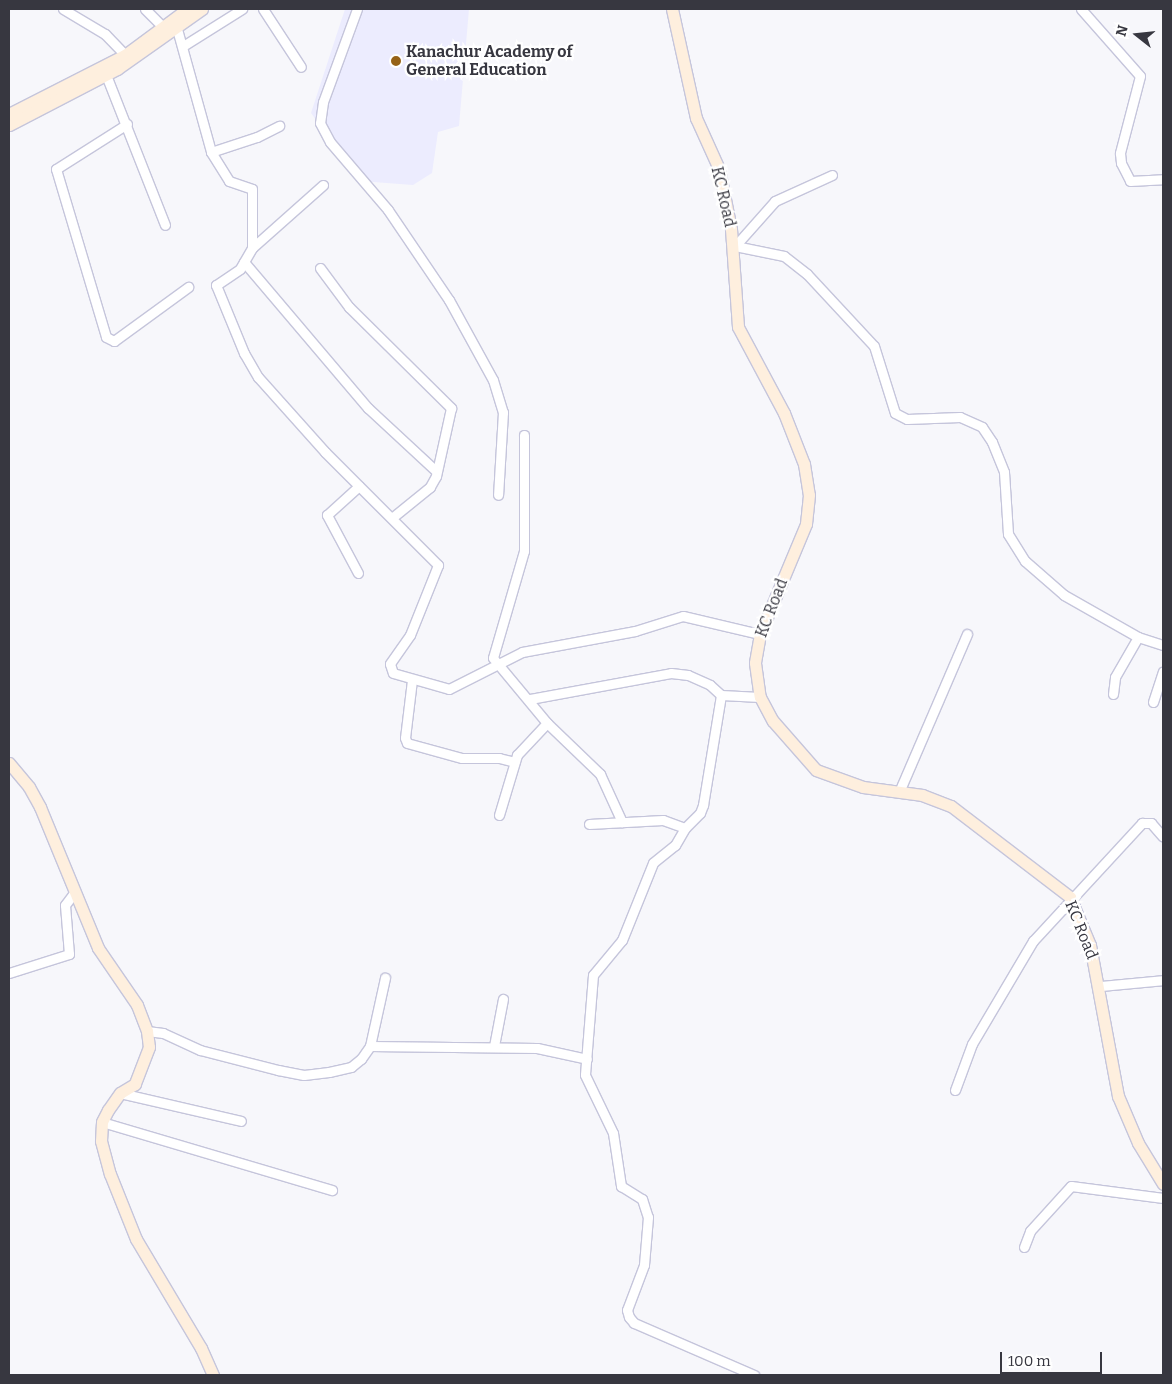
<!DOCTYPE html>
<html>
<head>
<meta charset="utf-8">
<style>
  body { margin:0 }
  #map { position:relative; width:1172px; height:1384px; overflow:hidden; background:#f7f7fb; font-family:Bitter,serif }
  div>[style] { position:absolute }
  .built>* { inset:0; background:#ececfe }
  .roads { filter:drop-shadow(1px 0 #c5c5db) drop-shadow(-1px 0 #c5c5db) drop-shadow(0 1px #c5c5db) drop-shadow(0 -1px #c5c5db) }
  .minor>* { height:9px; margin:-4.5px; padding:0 4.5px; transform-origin:4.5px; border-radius:4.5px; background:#fff }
  .secondary>* { height:11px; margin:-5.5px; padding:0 5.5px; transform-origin:5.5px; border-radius:5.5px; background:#feefde }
  .dots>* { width:14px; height:14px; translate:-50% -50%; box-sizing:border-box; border:2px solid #fff; border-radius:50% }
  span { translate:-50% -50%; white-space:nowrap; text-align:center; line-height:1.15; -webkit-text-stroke:4.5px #fff; paint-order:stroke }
  .poi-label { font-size:16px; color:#373740; font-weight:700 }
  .left { translate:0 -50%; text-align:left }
  .street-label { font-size:16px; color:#373740 }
  .frame { position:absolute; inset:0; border:10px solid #373740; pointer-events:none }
  .north { position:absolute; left:1112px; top:10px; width:50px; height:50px; -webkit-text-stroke:4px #fff; paint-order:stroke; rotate:286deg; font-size:14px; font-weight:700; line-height:20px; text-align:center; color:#373740 }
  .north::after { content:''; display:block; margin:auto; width:18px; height:22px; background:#373740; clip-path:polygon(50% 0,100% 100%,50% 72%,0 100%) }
  .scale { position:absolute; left:1000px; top:1352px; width:102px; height:22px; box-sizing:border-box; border:2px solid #373740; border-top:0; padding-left:6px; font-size:15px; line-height:18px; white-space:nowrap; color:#373740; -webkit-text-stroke:4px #fff; paint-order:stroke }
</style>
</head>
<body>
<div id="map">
  <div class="built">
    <i style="clip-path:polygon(345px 9px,469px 9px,459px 126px,438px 132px,432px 173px,413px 185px,360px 181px,311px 113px)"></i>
  </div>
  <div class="roads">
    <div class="minor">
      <i style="left:63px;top:9px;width:49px;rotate:30.8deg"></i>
      <i style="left:105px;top:34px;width:29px;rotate:46deg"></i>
      <i style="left:145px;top:9px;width:27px;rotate:45deg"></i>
      <i style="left:263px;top:9px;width:69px;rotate:56.8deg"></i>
      <i style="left:357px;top:9px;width:99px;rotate:110.1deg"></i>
      <i style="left:323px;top:102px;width:21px;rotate:98deg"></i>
      <i style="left:320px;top:123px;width:21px;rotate:62deg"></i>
      <i style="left:330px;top:142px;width:89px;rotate:49.5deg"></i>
      <i style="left:388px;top:210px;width:109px;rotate:55.9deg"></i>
      <i style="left:449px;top:300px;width:91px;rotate:61.2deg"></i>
      <i style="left:493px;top:380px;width:34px;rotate:73deg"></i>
      <i style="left:503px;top:412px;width:83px;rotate:93.4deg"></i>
      <i style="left:1081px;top:9px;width:89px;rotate:48.6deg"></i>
      <i style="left:1140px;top:76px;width:80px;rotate:104.6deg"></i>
      <i style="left:1120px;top:153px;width:10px;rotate:84deg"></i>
      <i style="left:1121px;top:163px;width:20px;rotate:63deg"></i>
      <i style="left:1130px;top:181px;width:33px;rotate:-3deg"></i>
      <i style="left:177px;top:29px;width:128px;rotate:74.5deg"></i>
      <i style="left:211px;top:152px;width:34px;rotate:58deg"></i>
      <i style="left:229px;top:181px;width:24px;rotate:19deg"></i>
      <i style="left:252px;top:189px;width:59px;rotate:90deg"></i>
      <i style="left:252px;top:248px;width:24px;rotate:120deg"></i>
      <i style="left:240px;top:269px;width:29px;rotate:146deg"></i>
      <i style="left:216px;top:285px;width:74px;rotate:67.6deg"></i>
      <i style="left:244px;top:353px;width:28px;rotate:60deg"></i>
      <i style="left:258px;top:377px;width:101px;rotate:48.2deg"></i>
      <i style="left:325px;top:452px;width:160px;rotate:45deg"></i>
      <i style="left:438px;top:565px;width:75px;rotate:111.8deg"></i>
      <i style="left:410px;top:635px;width:35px;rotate:125deg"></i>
      <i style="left:390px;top:664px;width:9px;rotate:72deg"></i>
      <i style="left:393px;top:673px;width:58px;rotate:15.9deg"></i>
      <i style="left:449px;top:689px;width:82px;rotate:-26.9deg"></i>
      <i style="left:522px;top:652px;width:115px;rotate:-10.5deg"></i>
      <i style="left:635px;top:631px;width:50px;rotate:-17.4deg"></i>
      <i style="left:683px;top:616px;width:79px;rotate:13.2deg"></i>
      <i style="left:183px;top:46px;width:70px;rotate:-32.1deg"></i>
      <i style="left:106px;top:75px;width:161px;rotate:68.5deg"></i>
      <i style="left:127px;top:124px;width:84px;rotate:147.6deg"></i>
      <i style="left:56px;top:169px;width:175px;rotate:73.4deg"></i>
      <i style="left:106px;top:337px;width:9px;rotate:27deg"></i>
      <i style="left:114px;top:341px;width:92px;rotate:-36.1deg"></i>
      <i style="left:211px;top:152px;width:48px;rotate:-18.1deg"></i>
      <i style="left:257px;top:137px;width:25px;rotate:-27deg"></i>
      <i style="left:832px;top:175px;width:63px;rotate:155.5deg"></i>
      <i style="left:775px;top:201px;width:60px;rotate:131.6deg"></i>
      <i style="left:735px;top:246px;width:50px;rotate:11.5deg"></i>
      <i style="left:784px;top:256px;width:29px;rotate:38deg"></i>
      <i style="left:807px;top:274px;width:98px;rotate:47.1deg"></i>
      <i style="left:874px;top:346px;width:70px;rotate:72.6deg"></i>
      <i style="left:895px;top:413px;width:13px;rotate:27deg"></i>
      <i style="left:907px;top:419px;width:53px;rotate:-2.2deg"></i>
      <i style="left:960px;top:417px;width:24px;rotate:24deg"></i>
      <i style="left:982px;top:427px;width:18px;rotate:56deg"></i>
      <i style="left:992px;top:442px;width:32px;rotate:68deg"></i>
      <i style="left:1004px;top:472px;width:62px;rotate:86.3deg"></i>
      <i style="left:1008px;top:534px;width:32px;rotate:58deg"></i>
      <i style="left:1025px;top:561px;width:52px;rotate:41.1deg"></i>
      <i style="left:1064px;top:595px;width:85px;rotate:29.6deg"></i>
      <i style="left:1138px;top:637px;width:26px;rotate:18deg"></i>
      <i style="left:252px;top:248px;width:95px;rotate:-41.6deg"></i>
      <i style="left:244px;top:262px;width:192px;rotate:49.7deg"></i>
      <i style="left:368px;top:408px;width:93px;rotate:42.8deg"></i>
      <i style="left:320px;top:268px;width:49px;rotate:53.4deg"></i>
      <i style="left:349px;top:307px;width:144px;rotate:44.7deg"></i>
      <i style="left:451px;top:408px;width:70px;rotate:102.4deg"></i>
      <i style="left:436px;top:476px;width:13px;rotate:119deg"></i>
      <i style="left:430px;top:487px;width:48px;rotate:141deg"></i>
      <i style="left:524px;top:435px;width:116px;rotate:90deg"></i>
      <i style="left:524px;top:551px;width:111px;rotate:106.2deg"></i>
      <i style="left:493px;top:658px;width:85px;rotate:50.3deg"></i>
      <i style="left:547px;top:723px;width:74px;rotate:43.9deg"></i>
      <i style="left:600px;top:774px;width:53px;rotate:65.4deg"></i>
      <i style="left:358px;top:573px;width:66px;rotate:-118.1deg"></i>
      <i style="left:327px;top:515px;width:43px;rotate:-42.2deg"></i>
      <i style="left:412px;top:680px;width:58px;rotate:96.9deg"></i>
      <i style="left:405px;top:738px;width:5px;rotate:68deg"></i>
      <i style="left:407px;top:743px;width:57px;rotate:15.3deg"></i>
      <i style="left:462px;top:758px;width:37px"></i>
      <i style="left:499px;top:758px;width:16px;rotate:14deg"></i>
      <i style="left:1113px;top:694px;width:17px;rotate:-83deg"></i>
      <i style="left:1115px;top:677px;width:46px;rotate:-60.1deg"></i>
      <i style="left:530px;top:699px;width:143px;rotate:-10.4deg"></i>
      <i style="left:671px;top:673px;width:17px;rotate:7deg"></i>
      <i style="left:688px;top:675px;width:24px;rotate:24deg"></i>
      <i style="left:710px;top:685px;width:15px;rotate:42deg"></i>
      <i style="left:721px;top:695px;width:39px;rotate:3deg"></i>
      <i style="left:1153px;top:702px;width:32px;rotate:-72deg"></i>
      <i style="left:899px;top:792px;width:172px;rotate:-66.7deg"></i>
      <i style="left:499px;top:815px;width:63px;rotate:-73.3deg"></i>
      <i style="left:517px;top:755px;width:44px;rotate:-46.8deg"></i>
      <i style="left:589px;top:824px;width:74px;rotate:-3.1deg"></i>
      <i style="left:663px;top:820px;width:23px;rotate:20deg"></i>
      <i style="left:685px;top:828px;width:21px;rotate:-45deg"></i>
      <i style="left:700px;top:813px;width:9px;rotate:-69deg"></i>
      <i style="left:703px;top:805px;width:111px;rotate:-80.7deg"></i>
      <i style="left:685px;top:828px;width:20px;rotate:120deg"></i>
      <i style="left:675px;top:845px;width:28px;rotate:141deg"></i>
      <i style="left:653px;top:863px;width:83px;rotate:111.9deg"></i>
      <i style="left:622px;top:940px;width:45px;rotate:129.6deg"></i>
      <i style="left:593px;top:975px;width:100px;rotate:94.6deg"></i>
      <i style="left:585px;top:1075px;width:64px;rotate:64.2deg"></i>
      <i style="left:613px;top:1133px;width:54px;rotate:81.4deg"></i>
      <i style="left:621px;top:1186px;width:25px;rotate:32deg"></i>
      <i style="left:642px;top:1199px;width:19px;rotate:72deg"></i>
      <i style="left:648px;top:1217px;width:48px;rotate:94.8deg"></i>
      <i style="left:644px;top:1265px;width:48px;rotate:110.7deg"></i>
      <i style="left:627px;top:1310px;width:7px;rotate:74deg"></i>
      <i style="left:629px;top:1317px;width:8px;rotate:50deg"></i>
      <i style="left:634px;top:1323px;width:131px;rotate:23.4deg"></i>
      <i style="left:9px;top:973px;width:63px;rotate:-17.6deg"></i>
      <i style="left:69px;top:954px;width:49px;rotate:-94.7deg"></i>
      <i style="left:65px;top:905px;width:15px;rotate:-53deg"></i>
      <i style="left:1100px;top:986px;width:63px;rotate:-5.4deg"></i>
      <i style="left:147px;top:1031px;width:16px;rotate:7deg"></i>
      <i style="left:163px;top:1033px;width:41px;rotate:24.7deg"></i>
      <i style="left:200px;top:1050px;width:81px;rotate:14.4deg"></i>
      <i style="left:278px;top:1070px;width:26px;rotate:11deg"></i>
      <i style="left:304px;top:1075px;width:25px;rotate:-7deg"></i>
      <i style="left:329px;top:1072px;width:23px;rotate:-13deg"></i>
      <i style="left:351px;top:1067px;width:13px;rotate:-39deg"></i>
      <i style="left:361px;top:1059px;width:16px;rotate:-55deg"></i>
      <i style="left:370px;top:1046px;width:70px;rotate:-77.6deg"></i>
      <i style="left:370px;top:1046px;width:167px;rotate:0.7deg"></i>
      <i style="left:537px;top:1048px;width:51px;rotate:12.4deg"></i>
      <i style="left:494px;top:1046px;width:48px;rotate:-79.2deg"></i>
      <i style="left:955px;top:1090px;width:49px;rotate:-69.7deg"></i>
      <i style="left:972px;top:1044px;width:120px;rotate:-59.4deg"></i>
      <i style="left:1033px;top:941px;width:161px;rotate:-47.3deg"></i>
      <i style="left:1142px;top:823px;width:9px"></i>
      <i style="left:1151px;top:823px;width:18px;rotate:49deg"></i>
      <i style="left:120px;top:1093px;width:124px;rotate:13deg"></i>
      <i style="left:102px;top:1122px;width:240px;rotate:16.5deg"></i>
      <i style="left:1024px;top:1247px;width:17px;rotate:-69deg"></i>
      <i style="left:1030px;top:1231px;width:61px;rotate:-47.7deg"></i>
      <i style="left:1071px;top:1186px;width:93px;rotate:7.4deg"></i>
    </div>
    <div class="secondary">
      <i style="left:672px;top:9px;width:112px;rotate:77.6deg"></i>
      <i style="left:696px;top:118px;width:56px;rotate:65.7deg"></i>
      <i style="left:719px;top:169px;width:61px;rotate:78.7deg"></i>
      <i style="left:731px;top:229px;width:98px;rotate:85.9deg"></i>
      <i style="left:738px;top:327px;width:98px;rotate:61.9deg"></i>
      <i style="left:784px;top:413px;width:55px;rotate:68.6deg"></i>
      <i style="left:804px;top:464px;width:31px;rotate:81deg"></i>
      <i style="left:809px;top:495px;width:29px;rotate:96deg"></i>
      <i style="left:806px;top:524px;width:119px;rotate:112.7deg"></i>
      <i style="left:760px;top:634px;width:29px;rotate:100deg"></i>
      <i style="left:755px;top:663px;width:34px;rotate:82deg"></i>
      <i style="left:760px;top:697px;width:27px;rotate:62deg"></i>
      <i style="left:773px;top:721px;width:65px;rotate:48.7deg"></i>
      <i style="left:816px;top:770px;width:50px;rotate:19.9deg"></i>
      <i style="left:863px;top:787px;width:60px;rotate:7.7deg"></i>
      <i style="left:922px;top:795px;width:31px;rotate:21deg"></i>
      <i style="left:951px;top:806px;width:150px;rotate:37.4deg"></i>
      <i style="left:1070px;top:897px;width:52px;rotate:67.4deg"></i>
      <i style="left:1090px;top:945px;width:154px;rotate:79.5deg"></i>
      <i style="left:1118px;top:1096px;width:51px;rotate:66.9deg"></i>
      <i style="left:1138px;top:1143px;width:48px;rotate:58.6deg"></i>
      <i style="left:9px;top:114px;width:130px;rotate:-27deg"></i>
      <i style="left:125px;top:55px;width:77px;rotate:-36.6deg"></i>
      <i style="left:9px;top:125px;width:122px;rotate:-27.4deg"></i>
      <i style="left:117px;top:69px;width:104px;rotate:-35.2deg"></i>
      <i style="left:9px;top:763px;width:31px;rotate:50deg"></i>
      <i style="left:29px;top:787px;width:23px;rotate:61deg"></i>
      <i style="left:40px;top:807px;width:152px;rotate:67.6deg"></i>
      <i style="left:98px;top:948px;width:69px;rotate:55.6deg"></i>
      <i style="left:137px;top:1005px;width:28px;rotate:69deg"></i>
      <i style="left:147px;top:1031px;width:16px;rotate:83deg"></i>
      <i style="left:149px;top:1047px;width:40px;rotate:111deg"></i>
      <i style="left:135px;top:1084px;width:17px;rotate:149deg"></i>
      <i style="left:120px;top:1093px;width:21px;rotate:125deg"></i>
      <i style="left:108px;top:1110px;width:13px;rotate:117deg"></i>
      <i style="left:102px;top:1122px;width:19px;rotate:93deg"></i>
      <i style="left:101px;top:1141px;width:34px;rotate:75deg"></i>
      <i style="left:110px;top:1174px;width:70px;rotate:68.2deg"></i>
      <i style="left:136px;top:1239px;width:127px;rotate:59.2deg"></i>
      <i style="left:201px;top:1348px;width:30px;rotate:66deg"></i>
    </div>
  </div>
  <div class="dots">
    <i style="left:396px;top:61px;background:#966217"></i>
  </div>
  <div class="poi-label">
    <span class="left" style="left:406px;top:61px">Kanachur Academy of<br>General Education</span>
  </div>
  <div class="street-label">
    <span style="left:723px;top:197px;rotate:77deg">KC Road</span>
    <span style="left:772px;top:608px;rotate:-69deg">KC Road</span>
    <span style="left:1081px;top:930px;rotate:68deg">KC Road</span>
  </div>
  <div class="frame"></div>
  <div class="north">N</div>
  <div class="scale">100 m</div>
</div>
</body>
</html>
